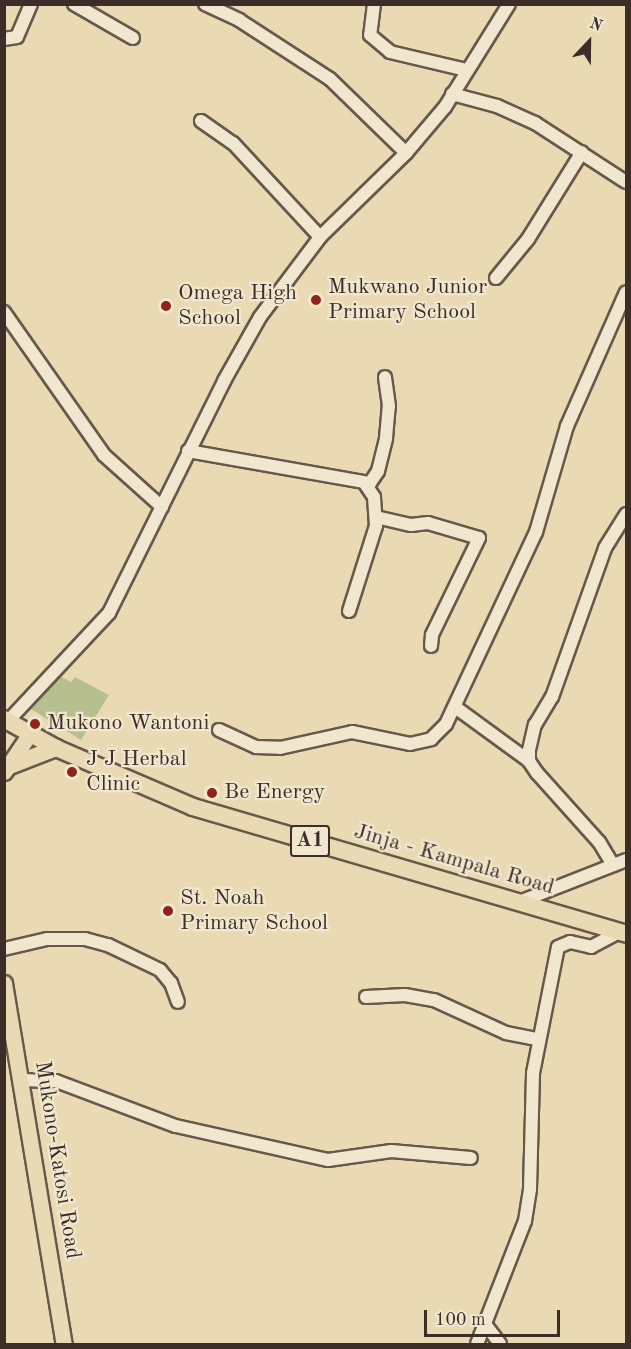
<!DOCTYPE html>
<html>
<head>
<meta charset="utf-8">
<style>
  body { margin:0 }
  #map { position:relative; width:631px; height:1349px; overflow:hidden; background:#eadab4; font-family:"Old Standard TT",serif }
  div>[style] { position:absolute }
  .green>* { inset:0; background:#b6c08e }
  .roads { filter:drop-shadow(2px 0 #68584b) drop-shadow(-2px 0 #68584b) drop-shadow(0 2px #68584b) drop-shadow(0 -2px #68584b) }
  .minor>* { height:12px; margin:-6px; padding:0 6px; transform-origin:6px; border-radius:6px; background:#f1e7ce }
  .major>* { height:15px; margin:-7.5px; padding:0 7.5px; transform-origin:7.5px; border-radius:7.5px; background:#eadab4 }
  .highway>* { height:16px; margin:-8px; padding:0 8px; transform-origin:8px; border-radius:8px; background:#eadab4 }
  .dots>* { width:16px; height:16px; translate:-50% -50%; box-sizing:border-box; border:3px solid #f1e7ce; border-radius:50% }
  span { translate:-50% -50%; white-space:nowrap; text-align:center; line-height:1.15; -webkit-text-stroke:4.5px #f1e7ce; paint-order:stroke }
  .shield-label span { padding:2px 4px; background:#f1e7ce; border:2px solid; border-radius:4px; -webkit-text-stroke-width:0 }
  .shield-label { font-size:21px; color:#3c2d28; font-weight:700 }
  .poi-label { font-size:22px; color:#3c2d28 }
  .left { translate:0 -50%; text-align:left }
  .street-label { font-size:22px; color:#3c2d28 }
  .frame { position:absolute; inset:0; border:6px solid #3c2d28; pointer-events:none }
  .north { position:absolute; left:559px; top:12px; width:60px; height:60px; -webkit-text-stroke:4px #f1e7ce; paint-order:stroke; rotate:22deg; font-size:16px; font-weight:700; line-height:24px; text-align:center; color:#3c2d28 }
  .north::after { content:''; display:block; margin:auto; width:21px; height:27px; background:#3c2d28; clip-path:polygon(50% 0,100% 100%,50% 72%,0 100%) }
  .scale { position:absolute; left:424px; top:1310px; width:136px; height:27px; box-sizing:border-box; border:3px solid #3c2d28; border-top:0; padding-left:8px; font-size:18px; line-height:21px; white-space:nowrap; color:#3c2d28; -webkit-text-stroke:4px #f1e7ce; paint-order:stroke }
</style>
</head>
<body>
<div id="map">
  <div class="green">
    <i style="clip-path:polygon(52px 672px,71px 682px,75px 677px,109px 695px,81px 740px,26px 706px)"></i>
  </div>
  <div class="roads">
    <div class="minor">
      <i style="left:74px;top:4px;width:68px;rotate:30deg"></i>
      <i style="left:205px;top:4px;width:38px;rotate:25deg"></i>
      <i style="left:239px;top:20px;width:108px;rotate:33deg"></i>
      <i style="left:330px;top:79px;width:106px;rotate:44.2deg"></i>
      <i style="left:374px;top:4px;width:31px;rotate:97deg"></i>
      <i style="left:370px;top:35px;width:26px;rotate:40deg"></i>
      <i style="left:390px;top:52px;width:79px;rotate:13.2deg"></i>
      <i style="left:4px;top:39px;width:13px;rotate:-9deg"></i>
      <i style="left:17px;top:37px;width:36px;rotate:-67deg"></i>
      <i style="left:452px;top:94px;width:47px;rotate:14.9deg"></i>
      <i style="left:497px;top:106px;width:42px;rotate:24.1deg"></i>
      <i style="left:535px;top:123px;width:108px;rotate:33deg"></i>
      <i style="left:201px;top:121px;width:39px;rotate:35deg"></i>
      <i style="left:233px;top:143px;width:128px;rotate:47.2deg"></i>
      <i style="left:496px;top:278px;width:50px;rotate:-50.6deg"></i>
      <i style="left:528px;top:239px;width:102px;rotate:-58.2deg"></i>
      <i style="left:4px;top:312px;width:174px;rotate:55deg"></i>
      <i style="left:104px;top:455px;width:78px;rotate:41.9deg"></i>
      <i style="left:188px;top:451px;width:185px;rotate:10deg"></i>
      <i style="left:370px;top:483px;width:14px;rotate:-56deg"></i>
      <i style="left:378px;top:471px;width:34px;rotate:-76deg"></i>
      <i style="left:386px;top:438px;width:32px;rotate:-85deg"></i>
      <i style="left:389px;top:406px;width:29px;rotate:-98deg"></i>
      <i style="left:376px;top:517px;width:36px;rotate:13deg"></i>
      <i style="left:411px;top:525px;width:17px;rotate:-7deg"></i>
      <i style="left:428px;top:523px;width:53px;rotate:16.4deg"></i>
      <i style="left:479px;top:538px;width:108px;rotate:115.9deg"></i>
      <i style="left:432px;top:635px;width:11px;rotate:95deg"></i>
      <i style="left:349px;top:611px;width:89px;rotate:-72.4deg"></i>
      <i style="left:376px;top:526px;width:29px;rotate:-94deg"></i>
      <i style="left:374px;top:497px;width:14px;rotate:-124deg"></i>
      <i style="left:455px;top:707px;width:92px;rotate:36.1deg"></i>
      <i style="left:8px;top:721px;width:148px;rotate:-46.9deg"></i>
      <i style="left:109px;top:613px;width:259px;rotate:-63.6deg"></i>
      <i style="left:224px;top:381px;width:73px;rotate:-60.6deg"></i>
      <i style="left:260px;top:317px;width:100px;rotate:-53.1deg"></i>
      <i style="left:320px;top:237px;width:120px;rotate:-44.3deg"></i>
      <i style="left:406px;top:153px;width:60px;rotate:-49.7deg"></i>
      <i style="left:445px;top:107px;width:121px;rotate:-58.1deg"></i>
      <i style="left:219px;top:730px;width:41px;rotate:24.7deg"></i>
      <i style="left:256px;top:747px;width:24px;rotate:2deg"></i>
      <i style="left:280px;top:748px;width:74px;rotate:-12.5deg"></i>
      <i style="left:352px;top:732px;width:59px;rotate:11.7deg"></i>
      <i style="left:410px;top:744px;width:22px;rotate:-13deg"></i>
      <i style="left:431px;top:739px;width:21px;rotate:-45deg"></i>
      <i style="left:446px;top:724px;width:212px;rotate:-64.9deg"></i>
      <i style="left:536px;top:532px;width:110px;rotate:-73.7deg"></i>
      <i style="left:567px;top:426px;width:146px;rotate:-66.2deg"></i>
      <i style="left:613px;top:865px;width:27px;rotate:-121deg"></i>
      <i style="left:599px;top:842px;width:93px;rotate:-131.9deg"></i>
      <i style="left:537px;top:773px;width:14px;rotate:-124deg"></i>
      <i style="left:529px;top:761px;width:11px;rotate:-90deg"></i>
      <i style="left:529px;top:750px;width:26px;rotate:-77deg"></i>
      <i style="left:535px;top:725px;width:33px;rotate:-59deg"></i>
      <i style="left:552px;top:697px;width:158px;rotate:-70.4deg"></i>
      <i style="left:605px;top:548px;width:40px;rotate:-58deg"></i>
      <i style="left:519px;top:902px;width:115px;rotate:-21.4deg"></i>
      <i style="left:4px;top:949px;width:44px;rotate:-13.1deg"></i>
      <i style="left:47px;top:939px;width:38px"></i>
      <i style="left:85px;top:939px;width:24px;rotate:15deg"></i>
      <i style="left:108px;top:945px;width:58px;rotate:25.7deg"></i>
      <i style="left:160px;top:970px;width:17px;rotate:50deg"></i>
      <i style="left:171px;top:983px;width:20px;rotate:70deg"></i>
      <i style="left:366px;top:997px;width:39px;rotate:-3deg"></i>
      <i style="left:405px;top:995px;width:29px;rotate:10deg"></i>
      <i style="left:434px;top:1000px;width:79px;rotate:24.6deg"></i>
      <i style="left:506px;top:1033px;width:33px;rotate:11deg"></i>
      <i style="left:22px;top:1080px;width:34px;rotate:2deg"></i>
      <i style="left:56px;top:1081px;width:128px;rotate:20.6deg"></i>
      <i style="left:176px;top:1126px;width:156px;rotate:12.6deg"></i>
      <i style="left:328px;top:1160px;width:64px;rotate:-8.1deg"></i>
      <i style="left:391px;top:1151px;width:80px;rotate:5deg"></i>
      <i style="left:485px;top:1324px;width:25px;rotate:53deg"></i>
      <i style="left:477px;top:1344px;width:132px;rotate:-68.7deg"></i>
      <i style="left:525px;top:1221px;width:32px;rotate:-81deg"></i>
      <i style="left:530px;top:1189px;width:116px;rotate:-88.5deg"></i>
      <i style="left:533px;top:1073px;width:128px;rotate:-78.8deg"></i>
      <i style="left:558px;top:947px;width:13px;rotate:-23deg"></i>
      <i style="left:570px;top:942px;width:22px;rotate:13deg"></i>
      <i style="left:591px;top:947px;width:32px;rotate:-28deg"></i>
    </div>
    <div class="major">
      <i style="left:4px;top:772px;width:45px;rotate:-56deg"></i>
      <i style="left:4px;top:983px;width:366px;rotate:80.6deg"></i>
    </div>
    <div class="highway">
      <i style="left:4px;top:719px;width:60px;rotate:29.1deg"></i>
      <i style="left:56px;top:748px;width:149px;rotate:23.3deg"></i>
      <i style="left:193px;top:807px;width:451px;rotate:16.3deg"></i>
      <i style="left:7px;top:767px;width:53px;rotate:-21.2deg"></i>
    </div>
  </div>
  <div class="dots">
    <i style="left:316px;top:300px;background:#8f2418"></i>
    <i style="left:166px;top:306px;background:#8f2418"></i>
    <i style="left:35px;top:724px;background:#8f2418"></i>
    <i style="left:72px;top:772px;background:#8f2418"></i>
    <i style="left:212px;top:793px;background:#8f2418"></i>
    <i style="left:168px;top:911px;background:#8f2418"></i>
  </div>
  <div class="shield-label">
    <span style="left:310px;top:841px">A1</span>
  </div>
  <div class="poi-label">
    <span class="left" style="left:328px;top:300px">Mukwano Junior<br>Primary School</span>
    <span class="left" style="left:178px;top:306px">Omega High<br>School</span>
    <span class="left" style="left:47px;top:724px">Mukono Wantoni</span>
    <span class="left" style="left:86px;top:772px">J J Herbal<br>Clinic</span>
    <span class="left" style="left:224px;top:793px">Be Energy</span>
    <span class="left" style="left:180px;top:911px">St. Noah<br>Primary School</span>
  </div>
  <div class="street-label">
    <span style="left:454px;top:860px;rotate:16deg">Jinja - Kampala Road</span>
    <span style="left:57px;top:1160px;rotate:81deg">Mukono-Katosi Road</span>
  </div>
  <div class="frame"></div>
  <div class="north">N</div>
  <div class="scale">100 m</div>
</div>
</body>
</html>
